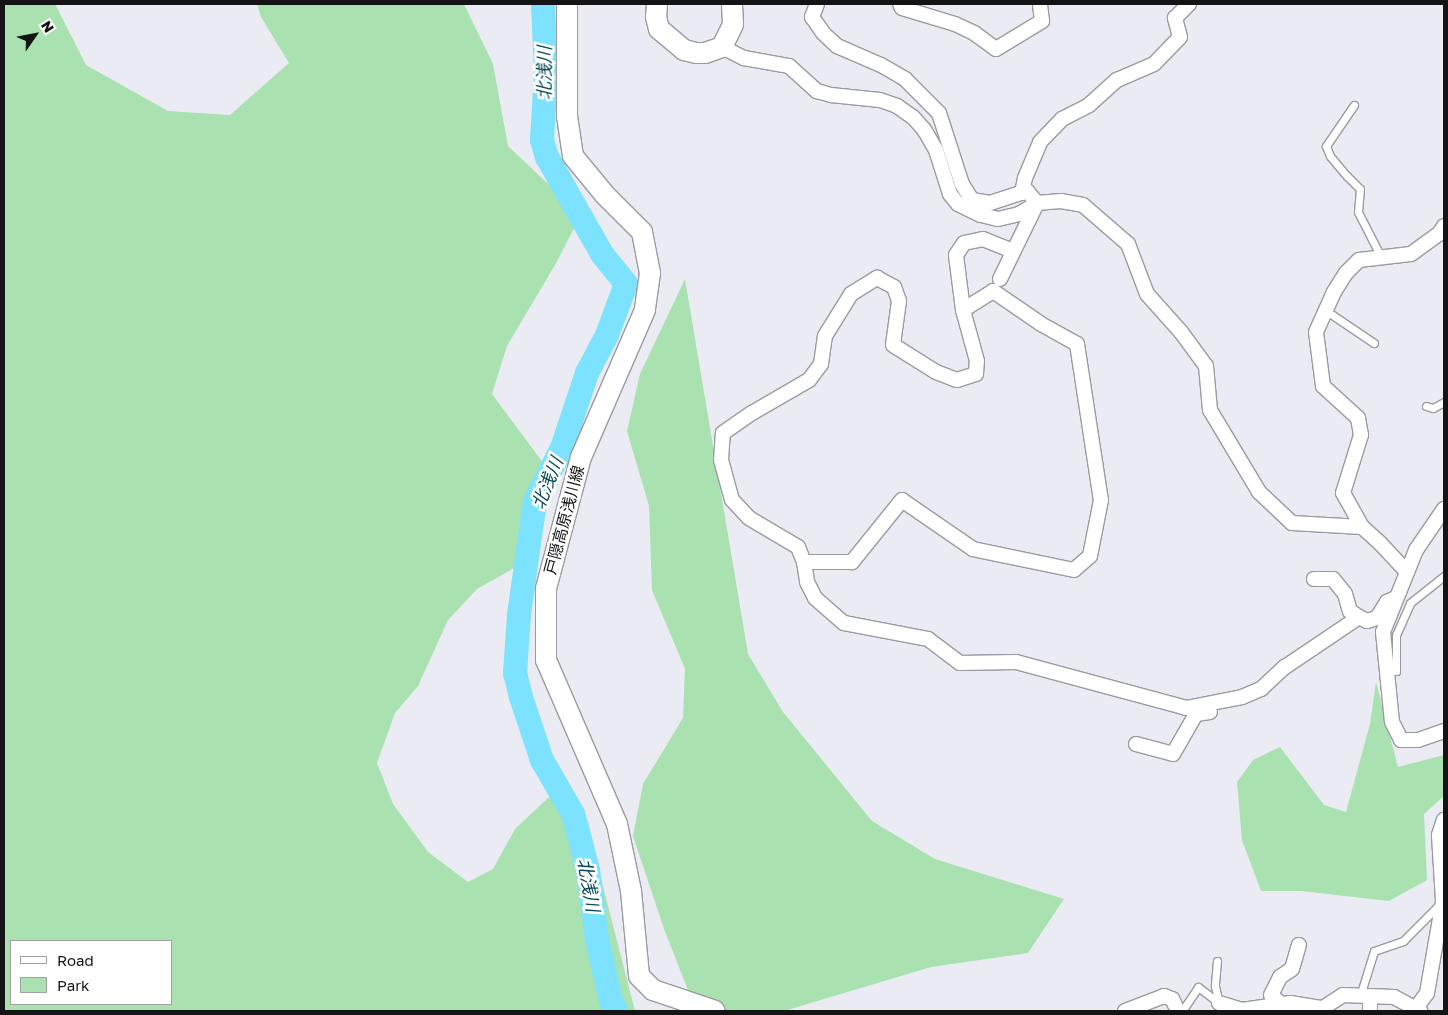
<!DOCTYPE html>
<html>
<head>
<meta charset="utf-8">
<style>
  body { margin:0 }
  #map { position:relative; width:1448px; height:1015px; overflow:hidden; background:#ebebf3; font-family:"Golos Text","Noto Sans JP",sans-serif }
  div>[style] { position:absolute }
  .green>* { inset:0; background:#a9e2b0 }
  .river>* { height:24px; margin:-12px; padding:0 12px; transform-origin:12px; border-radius:12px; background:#7ce2fd }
  .roads { filter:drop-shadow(1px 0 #9a9aa2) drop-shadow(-1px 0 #9a9aa2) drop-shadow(0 1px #9a9aa2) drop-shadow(0 -1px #9a9aa2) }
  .lane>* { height:7px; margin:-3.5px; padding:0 3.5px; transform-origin:3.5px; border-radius:3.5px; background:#fff }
  .street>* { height:14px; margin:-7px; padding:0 7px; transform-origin:7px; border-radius:7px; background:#fff }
  .secondary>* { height:20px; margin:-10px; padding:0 10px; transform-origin:10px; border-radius:10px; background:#fff }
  span { translate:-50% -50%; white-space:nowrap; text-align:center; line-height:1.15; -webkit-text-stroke:5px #fff; paint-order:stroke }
  .street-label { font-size:16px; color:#141417 }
  .water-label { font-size:18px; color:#084855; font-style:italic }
  .frame { position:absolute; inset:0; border:5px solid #141417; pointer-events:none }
  .legend { position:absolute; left:10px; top:940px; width:162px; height:65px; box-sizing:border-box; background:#fff; border:1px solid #a1a1a2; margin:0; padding:6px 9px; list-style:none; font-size:15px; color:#141417 }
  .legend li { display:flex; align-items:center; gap:10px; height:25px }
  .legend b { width:25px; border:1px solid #a1a1a2 }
  .north { position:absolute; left:10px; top:10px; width:50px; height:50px; -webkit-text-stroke:4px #fff; paint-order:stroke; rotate:57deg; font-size:14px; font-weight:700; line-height:20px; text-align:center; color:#141417 }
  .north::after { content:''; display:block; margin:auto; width:18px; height:22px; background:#141417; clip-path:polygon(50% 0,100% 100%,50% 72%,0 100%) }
</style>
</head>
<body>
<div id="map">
  <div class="green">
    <i style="clip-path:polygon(evenodd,4px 4px,55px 4px,86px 65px,168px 111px,230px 115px,289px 63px,261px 17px,257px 4px,464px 4px,493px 64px,508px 146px,581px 215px,555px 265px,507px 346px,492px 394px,555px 479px,534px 557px,477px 589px,448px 620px,418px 686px,395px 713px,377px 763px,393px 804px,428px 852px,468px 882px,493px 869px,515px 829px,549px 797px,586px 820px,635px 1011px,4px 1011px,4px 4px,11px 941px,171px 941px,171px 1004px,11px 1004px,11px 941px)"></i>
    <i style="clip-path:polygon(685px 279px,748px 654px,783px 712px,872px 821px,935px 859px,1064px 899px,1028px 953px,931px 967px,784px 1011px,701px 1011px,695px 1008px,664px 929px,633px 836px,643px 784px,683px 718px,685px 669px,652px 590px,649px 506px,627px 431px,640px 374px)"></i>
    <i style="clip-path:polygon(1376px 682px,1398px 767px,1444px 755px,1444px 796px,1424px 814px,1427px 880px,1389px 901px,1301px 891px,1261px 891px,1242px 840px,1237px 782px,1253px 760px,1280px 747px,1324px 805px,1346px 812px,1370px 724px)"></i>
  </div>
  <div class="river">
    <i style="left:543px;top:4px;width:70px;rotate:87.5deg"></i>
    <i style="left:546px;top:74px;width:66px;rotate:93.5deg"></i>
    <i style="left:542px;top:140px;width:18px;rotate:74deg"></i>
    <i style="left:547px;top:157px;width:112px;rotate:60.4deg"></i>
    <i style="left:602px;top:254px;width:38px;rotate:51deg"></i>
    <i style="left:626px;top:284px;width:54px;rotate:110.4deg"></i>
    <i style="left:607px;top:335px;width:43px;rotate:117.8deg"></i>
    <i style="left:587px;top:373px;width:79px;rotate:108.4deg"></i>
    <i style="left:562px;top:448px;width:59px;rotate:117deg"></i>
    <i style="left:535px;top:501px;width:115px;rotate:98deg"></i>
    <i style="left:519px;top:615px;width:58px;rotate:93.9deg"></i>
    <i style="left:515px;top:673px;width:25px;rotate:76deg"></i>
    <i style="left:521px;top:697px;width:66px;rotate:71.6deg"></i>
    <i style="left:542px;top:760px;width:62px;rotate:60.1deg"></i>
    <i style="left:573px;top:814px;width:15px;rotate:74deg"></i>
    <i style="left:577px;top:828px;width:43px;rotate:75.3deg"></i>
    <i style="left:588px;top:870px;width:70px;rotate:82.6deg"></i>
    <i style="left:597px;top:939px;width:64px;rotate:77.3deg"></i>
    <i style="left:611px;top:1001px;width:11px;rotate:63deg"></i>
  </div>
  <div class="roads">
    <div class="lane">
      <i style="left:1354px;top:105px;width:50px;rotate:124.3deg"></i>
      <i style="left:1326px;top:146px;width:11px;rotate:68deg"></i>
      <i style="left:1330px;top:156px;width:26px;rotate:50deg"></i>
      <i style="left:1347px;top:176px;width:18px;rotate:45deg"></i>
      <i style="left:1360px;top:189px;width:23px;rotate:95deg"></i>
      <i style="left:1358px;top:212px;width:51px;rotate:62.9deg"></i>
      <i style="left:1325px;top:310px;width:59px;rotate:34deg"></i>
      <i style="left:1426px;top:406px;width:7px;rotate:16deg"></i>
      <i style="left:1433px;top:408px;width:13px;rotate:-29deg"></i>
      <i style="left:1387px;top:671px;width:9px"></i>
      <i style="left:1396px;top:671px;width:36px;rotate:-90deg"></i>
      <i style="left:1396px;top:635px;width:35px;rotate:-66deg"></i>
      <i style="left:1410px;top:603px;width:43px;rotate:-38.5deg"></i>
      <i style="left:1217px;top:961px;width:25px;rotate:95deg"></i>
      <i style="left:1215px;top:986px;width:17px;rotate:77deg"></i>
      <i style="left:1360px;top:996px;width:47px;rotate:-72.7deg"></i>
      <i style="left:1374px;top:951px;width:31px;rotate:-19deg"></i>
      <i style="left:1403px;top:941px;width:54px;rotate:-45deg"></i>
      <i style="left:1182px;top:1011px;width:29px;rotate:-56deg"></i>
      <i style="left:1198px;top:987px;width:26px;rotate:37deg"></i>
    </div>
    <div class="street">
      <i style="left:817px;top:4px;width:14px;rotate:111deg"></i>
      <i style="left:812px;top:17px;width:19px;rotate:55deg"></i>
      <i style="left:823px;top:33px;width:19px;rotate:43deg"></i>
      <i style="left:837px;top:46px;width:48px;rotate:23.4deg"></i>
      <i style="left:881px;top:65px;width:28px;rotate:30deg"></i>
      <i style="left:905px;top:79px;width:48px;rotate:45deg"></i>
      <i style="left:939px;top:113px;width:75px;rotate:72.1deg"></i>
      <i style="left:962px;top:184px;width:19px;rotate:58deg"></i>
      <i style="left:972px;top:200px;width:18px;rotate:9deg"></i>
      <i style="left:990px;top:203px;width:39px;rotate:-18deg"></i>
      <i style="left:1027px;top:191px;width:16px;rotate:50deg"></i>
      <i style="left:900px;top:4px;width:4px;rotate:63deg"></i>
      <i style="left:902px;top:8px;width:55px;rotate:16.8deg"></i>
      <i style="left:955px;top:24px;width:21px;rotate:25deg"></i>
      <i style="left:974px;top:33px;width:27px;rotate:36deg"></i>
      <i style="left:996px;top:49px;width:54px;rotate:-31.3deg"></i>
      <i style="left:1042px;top:21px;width:17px;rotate:-97deg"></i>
      <i style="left:722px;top:47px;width:25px;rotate:27deg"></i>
      <i style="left:744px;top:58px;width:46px;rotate:10.1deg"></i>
      <i style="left:789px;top:66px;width:38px;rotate:42deg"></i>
      <i style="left:817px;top:91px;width:15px;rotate:16deg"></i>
      <i style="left:831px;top:95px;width:49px;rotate:5.8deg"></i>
      <i style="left:880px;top:100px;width:18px;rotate:19deg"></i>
      <i style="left:897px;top:106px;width:19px;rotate:35deg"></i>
      <i style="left:913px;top:117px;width:18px;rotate:49deg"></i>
      <i style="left:925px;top:131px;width:22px;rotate:60deg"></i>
      <i style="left:936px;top:150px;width:46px;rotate:72.3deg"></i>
      <i style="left:950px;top:194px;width:13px;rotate:51deg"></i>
      <i style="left:958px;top:204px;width:25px;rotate:26deg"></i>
      <i style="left:981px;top:215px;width:17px;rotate:13deg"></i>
      <i style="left:998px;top:219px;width:22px;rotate:-13deg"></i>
      <i style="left:1019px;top:214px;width:21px;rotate:-31deg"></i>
      <i style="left:1037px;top:203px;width:24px;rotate:-5deg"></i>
      <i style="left:1061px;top:201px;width:22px;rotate:10deg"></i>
      <i style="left:1083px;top:205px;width:60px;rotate:40.9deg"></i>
      <i style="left:1128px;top:244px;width:53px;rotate:69.2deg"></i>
      <i style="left:1147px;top:294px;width:51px;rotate:48.2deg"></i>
      <i style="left:1181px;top:332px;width:42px;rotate:53.7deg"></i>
      <i style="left:1206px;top:366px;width:44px;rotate:84.8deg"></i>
      <i style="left:1210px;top:410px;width:96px;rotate:59.1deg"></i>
      <i style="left:1259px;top:492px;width:45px;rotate:43.2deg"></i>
      <i style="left:1292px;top:523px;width:70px;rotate:3.3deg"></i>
      <i style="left:1022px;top:193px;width:15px;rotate:-79deg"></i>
      <i style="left:1025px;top:178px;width:39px;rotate:-67deg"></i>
      <i style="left:1040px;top:142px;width:32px;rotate:-46deg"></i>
      <i style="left:1062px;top:119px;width:30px;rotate:-27deg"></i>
      <i style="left:1089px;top:105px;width:38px;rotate:-42deg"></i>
      <i style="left:1117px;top:80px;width:40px;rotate:-23.4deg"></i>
      <i style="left:1154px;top:64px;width:37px;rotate:-46deg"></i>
      <i style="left:1180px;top:37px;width:20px;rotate:-105deg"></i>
      <i style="left:1175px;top:18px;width:20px;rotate:-45deg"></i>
      <i style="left:1000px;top:279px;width:85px;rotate:-64deg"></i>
      <i style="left:963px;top:310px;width:36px;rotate:-32deg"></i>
      <i style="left:993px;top:291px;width:58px;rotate:34.5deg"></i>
      <i style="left:1041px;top:324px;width:41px;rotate:29.1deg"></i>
      <i style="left:1077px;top:344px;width:158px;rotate:81.3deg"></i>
      <i style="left:1101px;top:500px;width:57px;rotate:101.1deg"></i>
      <i style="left:1090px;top:556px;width:21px;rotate:139deg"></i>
      <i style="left:1074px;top:570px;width:103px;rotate:-168.3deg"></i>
      <i style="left:973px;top:549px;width:86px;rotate:-145.4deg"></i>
      <i style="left:902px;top:500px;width:80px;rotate:128.9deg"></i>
      <i style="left:852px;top:562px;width:48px;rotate:180deg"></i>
      <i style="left:804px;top:562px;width:20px;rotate:81deg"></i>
      <i style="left:807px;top:582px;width:18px;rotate:63deg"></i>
      <i style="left:815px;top:598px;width:38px;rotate:41deg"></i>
      <i style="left:844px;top:623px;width:86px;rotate:10.8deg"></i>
      <i style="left:928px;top:639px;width:40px;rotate:37deg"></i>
      <i style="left:960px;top:663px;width:56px;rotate:-1deg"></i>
      <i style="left:1016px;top:662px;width:176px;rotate:15.1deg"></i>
      <i style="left:1186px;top:708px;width:57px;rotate:-11.1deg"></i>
      <i style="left:1242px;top:697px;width:21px;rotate:-23deg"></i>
      <i style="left:1261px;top:689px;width:33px;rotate:-43deg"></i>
      <i style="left:1285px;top:667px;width:89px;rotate:-34deg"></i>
      <i style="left:1359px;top:617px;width:9px;rotate:27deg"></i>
      <i style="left:1367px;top:621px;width:10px;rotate:-17deg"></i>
      <i style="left:1377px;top:618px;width:19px;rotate:-58deg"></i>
      <i style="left:1387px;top:602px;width:10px;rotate:-24deg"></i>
      <i style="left:1444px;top:509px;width:50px;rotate:124.3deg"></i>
      <i style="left:1416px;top:550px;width:88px;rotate:111.9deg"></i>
      <i style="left:1383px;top:632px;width:90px;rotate:84.3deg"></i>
      <i style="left:1392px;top:722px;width:20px;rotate:63deg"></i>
      <i style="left:1401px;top:740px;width:17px"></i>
      <i style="left:1418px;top:740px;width:28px;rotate:-19deg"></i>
      <i style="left:804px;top:562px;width:16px;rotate:-112deg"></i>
      <i style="left:798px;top:547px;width:57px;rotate:-149.4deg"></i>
      <i style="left:749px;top:518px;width:25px;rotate:-133deg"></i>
      <i style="left:732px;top:500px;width:41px;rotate:-105.4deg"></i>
      <i style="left:721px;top:460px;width:27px;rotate:-86deg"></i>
      <i style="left:723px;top:433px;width:35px;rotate:-35deg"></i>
      <i style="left:752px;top:413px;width:66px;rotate:-30.1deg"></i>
      <i style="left:809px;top:380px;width:20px;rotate:-53deg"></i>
      <i style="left:821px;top:364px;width:28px;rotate:-82deg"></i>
      <i style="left:825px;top:336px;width:49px;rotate:-58.2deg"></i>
      <i style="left:851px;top:294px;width:31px;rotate:-32deg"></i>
      <i style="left:877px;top:278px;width:19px;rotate:28deg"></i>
      <i style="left:894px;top:287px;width:15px;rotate:70deg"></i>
      <i style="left:899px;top:301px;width:44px;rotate:97.8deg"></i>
      <i style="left:893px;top:345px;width:51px;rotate:32.1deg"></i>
      <i style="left:936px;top:372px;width:22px;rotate:21deg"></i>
      <i style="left:957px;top:380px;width:20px;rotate:-18deg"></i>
      <i style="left:976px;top:374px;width:13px;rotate:-86deg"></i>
      <i style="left:977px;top:361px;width:53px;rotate:-105.4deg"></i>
      <i style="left:963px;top:310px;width:55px;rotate:-97.3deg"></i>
      <i style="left:956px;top:255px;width:14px;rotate:-56deg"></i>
      <i style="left:964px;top:243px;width:19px;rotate:-12deg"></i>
      <i style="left:983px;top:239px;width:32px;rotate:22deg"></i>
      <i style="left:1407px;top:572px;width:38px;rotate:-133deg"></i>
      <i style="left:1381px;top:544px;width:25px;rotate:-138deg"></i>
      <i style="left:1362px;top:527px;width:39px;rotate:-119deg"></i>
      <i style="left:1343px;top:493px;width:61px;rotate:-72.8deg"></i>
      <i style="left:1361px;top:435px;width:17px;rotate:-100deg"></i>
      <i style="left:1358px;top:418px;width:47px;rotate:-137.6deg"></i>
      <i style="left:1323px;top:386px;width:54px;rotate:-97.4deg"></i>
      <i style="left:1316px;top:332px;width:44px;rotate:-65.8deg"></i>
      <i style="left:1334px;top:292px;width:22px;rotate:-58deg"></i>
      <i style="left:1346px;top:273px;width:18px;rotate:-45deg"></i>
      <i style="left:1359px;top:260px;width:52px;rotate:-6.6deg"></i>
      <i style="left:1411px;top:254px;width:34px;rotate:-36deg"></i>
      <i style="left:1439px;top:234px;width:9px;rotate:-58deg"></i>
      <i style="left:1314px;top:579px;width:19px"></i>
      <i style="left:1333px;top:579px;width:19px;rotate:51deg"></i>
      <i style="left:1345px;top:594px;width:18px;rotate:74deg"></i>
      <i style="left:1350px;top:611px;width:11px;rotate:34deg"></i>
      <i style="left:1136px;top:744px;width:38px;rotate:15deg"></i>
      <i style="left:1173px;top:754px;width:46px;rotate:-60.1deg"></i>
      <i style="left:1196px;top:714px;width:14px;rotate:-8deg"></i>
      <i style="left:1219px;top:1003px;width:24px;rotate:17deg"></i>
      <i style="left:1242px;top:1010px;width:49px;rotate:-8.3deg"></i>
      <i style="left:1290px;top:1003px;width:33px;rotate:9deg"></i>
      <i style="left:1323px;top:1008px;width:24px;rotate:-33deg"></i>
      <i style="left:1343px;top:995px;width:51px;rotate:2.2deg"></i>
      <i style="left:1394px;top:997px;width:30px;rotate:28deg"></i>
      <i style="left:1281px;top:1004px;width:13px;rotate:-138deg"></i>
      <i style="left:1271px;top:995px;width:20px;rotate:-63deg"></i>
      <i style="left:1280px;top:977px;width:14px;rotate:-34deg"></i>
      <i style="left:1292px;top:969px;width:25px;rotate:-74deg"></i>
      <i style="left:1125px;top:1011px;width:42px;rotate:-21deg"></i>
      <i style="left:1164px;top:996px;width:9px;rotate:21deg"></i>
      <i style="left:1172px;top:999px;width:13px;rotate:63deg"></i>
      <i style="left:1370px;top:1011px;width:14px;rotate:-90deg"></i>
      <i style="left:1414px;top:1011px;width:22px;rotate:-54deg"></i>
      <i style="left:1427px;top:993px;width:93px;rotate:-80.1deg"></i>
      <i style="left:1443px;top:901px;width:66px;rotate:-93.5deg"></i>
      <i style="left:1439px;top:835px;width:16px;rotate:-72deg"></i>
    </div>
    <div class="secondary">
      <i style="left:567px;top:4px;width:112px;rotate:90deg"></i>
      <i style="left:567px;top:116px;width:40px;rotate:81.5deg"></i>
      <i style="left:573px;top:156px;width:50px;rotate:50.6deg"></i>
      <i style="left:605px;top:195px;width:52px;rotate:45deg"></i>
      <i style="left:642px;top:232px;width:42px;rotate:79deg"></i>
      <i style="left:650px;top:273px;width:37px;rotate:98deg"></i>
      <i style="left:645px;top:310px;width:160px;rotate:113.5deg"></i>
      <i style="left:581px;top:457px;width:137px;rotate:104.9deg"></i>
      <i style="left:546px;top:589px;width:71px;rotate:90deg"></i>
      <i style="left:546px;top:660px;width:179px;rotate:66.6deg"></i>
      <i style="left:617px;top:824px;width:68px;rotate:78.2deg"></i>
      <i style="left:631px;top:891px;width:85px;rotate:84.6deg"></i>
      <i style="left:639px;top:976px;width:20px;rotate:45deg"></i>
      <i style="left:653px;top:990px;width:65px;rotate:18.7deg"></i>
      <i style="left:657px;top:4px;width:13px;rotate:94deg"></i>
      <i style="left:656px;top:17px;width:12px;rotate:76deg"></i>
      <i style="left:659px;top:29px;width:33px;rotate:40deg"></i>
      <i style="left:684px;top:50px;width:12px;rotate:14deg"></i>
      <i style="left:696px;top:53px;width:9px"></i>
      <i style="left:705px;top:53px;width:18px;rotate:-19deg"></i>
      <i style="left:722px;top:47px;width:25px;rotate:-64deg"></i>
      <i style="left:733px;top:24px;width:20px;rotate:-93deg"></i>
    </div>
  </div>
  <div class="street-label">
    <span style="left:564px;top:520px;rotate:-75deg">戸隠高原浅川線</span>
  </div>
  <div class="water-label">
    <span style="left:544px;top:73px;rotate:-90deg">北浅川</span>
    <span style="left:547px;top:483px;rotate:-68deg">北浅川</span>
    <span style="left:589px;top:885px;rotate:80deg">北浅川</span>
  </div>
  <div class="frame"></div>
  <ul class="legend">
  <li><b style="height:6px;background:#fff"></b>Road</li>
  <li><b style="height:14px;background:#a9e2b0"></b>Park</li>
  </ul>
  <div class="north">N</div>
</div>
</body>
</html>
